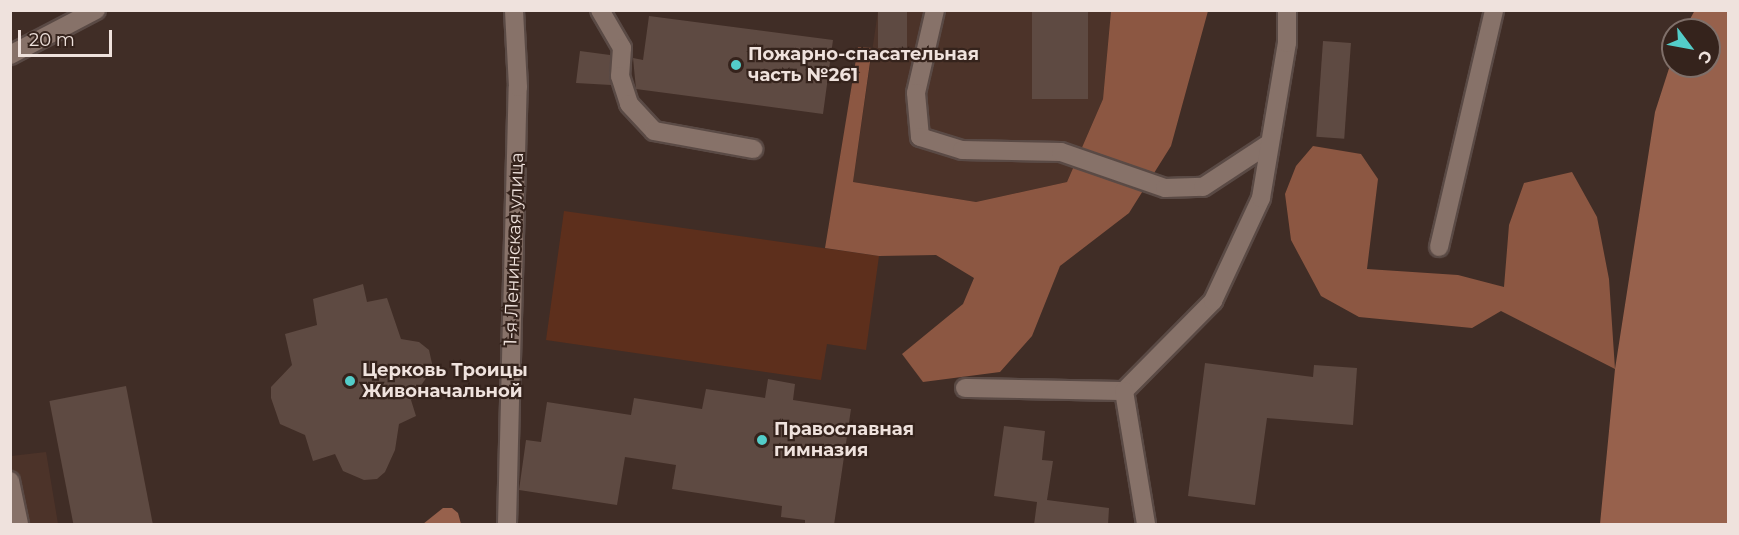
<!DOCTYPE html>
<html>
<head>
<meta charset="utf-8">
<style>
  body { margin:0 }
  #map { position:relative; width:1739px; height:535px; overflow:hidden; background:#402d26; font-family:Montserrat,sans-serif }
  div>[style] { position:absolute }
  .built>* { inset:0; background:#4c3329 }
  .green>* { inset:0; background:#5d2f1c }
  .forest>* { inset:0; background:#8c5742 }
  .water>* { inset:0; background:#97614c }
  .building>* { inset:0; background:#5e4a42; transform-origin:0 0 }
  .roads { filter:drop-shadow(2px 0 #5a4a45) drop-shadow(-2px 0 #5a4a45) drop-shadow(0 2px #5a4a45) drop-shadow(0 -2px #5a4a45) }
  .minor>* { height:18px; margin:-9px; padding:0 9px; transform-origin:9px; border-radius:9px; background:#877269 }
  .dots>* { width:16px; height:16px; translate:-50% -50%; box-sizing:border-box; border:3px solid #35231c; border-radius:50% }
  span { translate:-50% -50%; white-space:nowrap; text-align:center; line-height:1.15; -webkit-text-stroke:4.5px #35231c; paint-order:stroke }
  .poi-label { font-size:18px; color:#efe2dd; font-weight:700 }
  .left { translate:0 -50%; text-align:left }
  .street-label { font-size:18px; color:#efe2dd }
  .frame { position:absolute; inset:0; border:12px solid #efe2dd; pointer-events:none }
  .north { position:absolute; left:1661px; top:18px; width:60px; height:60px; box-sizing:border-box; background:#35231c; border:2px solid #7f6f69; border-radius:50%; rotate:122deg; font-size:16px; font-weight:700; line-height:24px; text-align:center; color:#efe2dd }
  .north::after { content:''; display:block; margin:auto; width:21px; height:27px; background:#53cdc9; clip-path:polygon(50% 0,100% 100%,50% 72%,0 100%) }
  .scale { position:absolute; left:18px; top:30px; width:94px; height:27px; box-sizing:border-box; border:3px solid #efe2dd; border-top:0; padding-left:8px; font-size:18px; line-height:21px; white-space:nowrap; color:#efe2dd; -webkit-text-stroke:4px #35231c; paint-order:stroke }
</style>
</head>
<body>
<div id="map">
  <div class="built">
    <i style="clip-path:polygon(878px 11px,1111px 11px,1103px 99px,1067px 182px,976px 202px,853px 182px)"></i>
    <i style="clip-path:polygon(46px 452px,58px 524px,11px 524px,11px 456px)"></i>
  </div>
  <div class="green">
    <i style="clip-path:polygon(564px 211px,879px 256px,866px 350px,827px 344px,821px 380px,546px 340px)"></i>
  </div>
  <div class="forest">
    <i style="clip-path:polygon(1111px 11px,1208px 11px,1171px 146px,1129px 213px,1060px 266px,1032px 336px,1000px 372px,923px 382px,902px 354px,963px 304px,974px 278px,936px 255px,879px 256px,825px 248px,858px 47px,872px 48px,853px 182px,976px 202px,1067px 182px,1103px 99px)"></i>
    <i style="clip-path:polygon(1313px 146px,1361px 154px,1378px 179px,1367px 269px,1458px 275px,1504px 287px,1509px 225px,1524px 183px,1572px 172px,1597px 217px,1609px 279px,1615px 369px,1501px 311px,1472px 328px,1359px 317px,1321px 296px,1291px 240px,1285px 194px,1296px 166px)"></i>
  </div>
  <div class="water">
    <i style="clip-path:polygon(1695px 10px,1728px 11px,1728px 524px,1600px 524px,1615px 369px,1655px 112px,1673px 56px,1673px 66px,1709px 66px,1709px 30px,1684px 30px)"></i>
    <i style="clip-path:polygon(443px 508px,452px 508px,458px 513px,461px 524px,423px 524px)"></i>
  </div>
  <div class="building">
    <i style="left:878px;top:10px;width:29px;height:38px"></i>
    <i style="left:1032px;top:10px;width:56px;height:89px"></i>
    <i style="clip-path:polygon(649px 16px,833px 40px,823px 114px,636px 89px,633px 58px,643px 60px)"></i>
    <i style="left:1323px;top:41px;width:28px;height:96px;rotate:4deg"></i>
    <i style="clip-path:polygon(580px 51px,610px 55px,611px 85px,576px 83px)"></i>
    <i style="clip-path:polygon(363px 284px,367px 302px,387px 298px,401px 339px,419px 342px,429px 350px,433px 368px,411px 400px,416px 416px,399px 424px,395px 450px,385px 472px,377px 479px,364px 480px,343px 471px,335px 454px,313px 461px,305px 435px,280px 424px,271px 398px,271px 387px,292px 365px,285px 334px,317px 325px,313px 299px)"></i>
    <i style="clip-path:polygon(1205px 363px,1313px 377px,1314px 365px,1357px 368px,1353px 425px,1267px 418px,1255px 505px,1188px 496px)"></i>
    <i style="clip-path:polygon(768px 379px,795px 384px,793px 400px,851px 409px,834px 525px,805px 525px,805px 520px,781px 517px,782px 506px,672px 489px,676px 465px,625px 457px,617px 505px,519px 490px,526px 440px,541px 442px,547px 402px,631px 415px,634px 398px,702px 409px,706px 389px,765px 398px)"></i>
    <i style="left:126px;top:386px;width:142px;height:78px;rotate:79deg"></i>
    <i style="clip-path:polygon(1004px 426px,1045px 431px,1042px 460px,1053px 461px,1047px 500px,1109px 508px,1108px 525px,1034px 525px,1037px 502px,994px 496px)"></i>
  </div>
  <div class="roads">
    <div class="minor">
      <i style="left:600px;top:10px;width:44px;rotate:59.9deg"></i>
      <i style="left:622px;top:48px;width:28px;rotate:94deg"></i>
      <i style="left:620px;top:76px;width:29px;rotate:72deg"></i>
      <i style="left:629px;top:104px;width:37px;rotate:47deg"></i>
      <i style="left:654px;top:131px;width:101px;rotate:10.3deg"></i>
      <i style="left:935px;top:10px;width:85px;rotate:102.9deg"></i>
      <i style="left:916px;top:93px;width:44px;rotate:84.8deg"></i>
      <i style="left:920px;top:137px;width:44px;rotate:17.2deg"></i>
      <i style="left:962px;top:150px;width:99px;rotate:1.2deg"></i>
      <i style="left:1061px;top:152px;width:110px;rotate:19.1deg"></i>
      <i style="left:1165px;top:188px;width:38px;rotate:-2deg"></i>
      <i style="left:1203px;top:187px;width:80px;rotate:-33.3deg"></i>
      <i style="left:10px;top:55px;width:97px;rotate:-27.6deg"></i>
      <i style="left:1439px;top:247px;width:243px;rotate:-76.9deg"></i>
      <i style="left:965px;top:388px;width:159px;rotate:1.1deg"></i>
      <i style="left:1124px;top:391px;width:127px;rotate:-45.3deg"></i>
      <i style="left:1213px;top:301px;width:114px;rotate:-65deg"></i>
      <i style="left:1261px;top:198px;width:157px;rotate:-80.5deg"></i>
      <i style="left:1287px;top:43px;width:33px;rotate:-90deg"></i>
      <i style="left:1124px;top:391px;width:135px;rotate:80.6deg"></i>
      <i style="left:10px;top:481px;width:44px;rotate:78.2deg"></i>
      <i style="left:507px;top:524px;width:437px;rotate:-88.6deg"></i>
      <i style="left:518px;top:87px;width:77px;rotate:-93deg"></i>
    </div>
  </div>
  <div class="dots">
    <i style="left:736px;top:65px;background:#53cdc9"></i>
    <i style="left:350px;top:381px;background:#53cdc9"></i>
    <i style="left:762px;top:440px;background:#53cdc9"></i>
  </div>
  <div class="poi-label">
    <span class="left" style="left:748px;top:65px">Пожарно-спасательная<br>часть №261</span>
    <span class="left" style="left:362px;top:381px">Церковь Троицы<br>Живоначальной</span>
    <span class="left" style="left:774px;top:440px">Православная<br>гимназия</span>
  </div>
  <div class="street-label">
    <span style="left:514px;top:249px;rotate:-88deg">1-я Ленинская улица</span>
  </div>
  <div class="frame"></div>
  <div class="north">С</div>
  <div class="scale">20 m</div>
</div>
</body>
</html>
